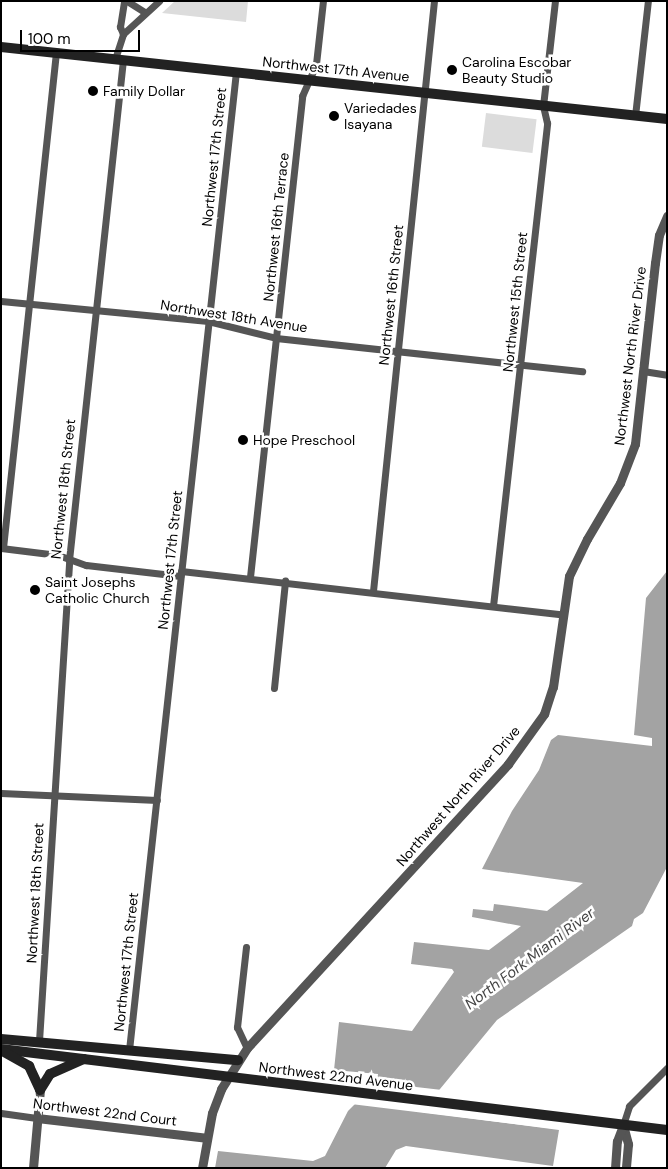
<!DOCTYPE html>
<html>
<head>
<meta charset="utf-8">
<style>
  body { margin:0 }
  #map { position:relative; width:668px; height:1169px; overflow:hidden; background:#fff; font-family:"DM Sans",sans-serif }
  div>[style] { position:absolute }
  .green>* { inset:0; background:#dcdcdc; transform-origin:0 0 }
  .water>* { inset:0; background:#a3a3a3 }
  .pier>* { inset:0; background:#fff }
  .minor>* { height:7px; margin:-3.5px; padding:0 3.5px; transform-origin:3.5px; border-radius:3.5px; background:#555 }
  .tertiary>* { height:9px; margin:-4.5px; padding:0 4.5px; transform-origin:4.5px; border-radius:4.5px; background:#555 }
  .secondary>* { height:10px; margin:-5px; padding:0 5px; transform-origin:5px; border-radius:5px; background:#222 }
  .dots>* { width:14px; height:14px; translate:-50% -50%; box-sizing:border-box; border:2px solid #fff; border-radius:50% }
  span { translate:-50% -50%; white-space:nowrap; text-align:center; line-height:1.15; -webkit-text-stroke:5px #fff; paint-order:stroke }
  .poi-label { font-size:14px; color:#000 }
  .left { translate:0 -50%; text-align:left }
  .street-label { font-size:14px; color:#000 }
  .water-label { font-size:15px; color:#444; font-style:italic }
  .frame { position:absolute; inset:0; border:2px solid #000; pointer-events:none }
  .scale { position:absolute; left:20px; top:30px; width:120px; height:22px; box-sizing:border-box; border:2px solid #000; border-top:0; padding-left:6px; font-size:15px; line-height:18px; white-space:nowrap; color:#000; -webkit-text-stroke:4px #fff; paint-order:stroke }
</style>
</head>
<body>
<div id="map">
  <div class="green">
    <i style="clip-path:polygon(175px 1px,248px 1px,246px 22px,162px 13px)"></i>
    <i style="left:486px;top:113px;width:51px;height:34px;rotate:7deg"></i>
  </div>
  <div class="water">
    <i style="clip-path:polygon(667px 571px,667px 867px,643px 913px,634px 919px,632px 926px,497px 1020px,421px 1112px,559px 1130px,553px 1166px,406px 1146px,396px 1150px,385px 1168px,215px 1168px,218px 1151px,313px 1161px,325px 1156px,348px 1111px,377px 1082px,378px 1074px,334px 1070px,339px 1022px,412px 1031px,454px 972px,452px 969px,411px 964px,414px 942px,489px 950px,521px 926px,472px 917px,473px 909px,493px 911px,494px 904px,547px 911px,583px 883px,482px 869px,512px 811px,539px 770px,551px 740px,558px 735px,652px 746px,652px 738px,634px 735px,646px 598px)"></i>
  </div>
  <div class="pier">
    <i style="clip-path:polygon(373px 1082px,442px 1090px,425px 1110px,556px 1129px,351px 1104px)"></i>
  </div>
  <div class="minor">
    <i style="left:127px;top:1px;width:22px;rotate:32deg"></i>
    <i style="left:123px;top:34px;width:8px;rotate:-113deg"></i>
    <i style="left:120px;top:27px;width:26px;rotate:-81deg"></i>
    <i style="left:115px;top:59px;width:26px;rotate:-72deg"></i>
    <i style="left:123px;top:34px;width:49px;rotate:-42.5deg"></i>
    <i style="left:635px;top:116px;width:116px;rotate:-83.6deg"></i>
    <i style="left:1px;top:301px;width:208px;rotate:5.5deg"></i>
    <i style="left:208px;top:321px;width:70px;rotate:14deg"></i>
    <i style="left:276px;top:338px;width:308px;rotate:6.2deg"></i>
    <i style="left:643px;top:371px;width:24px;rotate:9deg"></i>
    <i style="left:1px;top:548px;width:57px;rotate:7deg"></i>
    <i style="left:58px;top:555px;width:30px;rotate:20deg"></i>
    <i style="left:86px;top:565px;width:95px;rotate:6.7deg"></i>
    <i style="left:3px;top:548px;width:498px;rotate:-83.9deg"></i>
    <i style="left:181px;top:571px;width:382px;rotate:6.5deg"></i>
    <i style="left:250px;top:577px;width:484px;rotate:-83.8deg"></i>
    <i style="left:302px;top:96px;width:35px;rotate:-66deg"></i>
    <i style="left:316px;top:64px;width:63px;rotate:-83.7deg"></i>
    <i style="left:373px;top:591px;width:593px;rotate:-84.1deg"></i>
    <i style="left:493px;top:606px;width:486px;rotate:-83.6deg"></i>
    <i style="left:547px;top:123px;width:17px;rotate:-103deg"></i>
    <i style="left:543px;top:106px;width:106px;rotate:-83.5deg"></i>
    <i style="left:274px;top:688px;width:108px;rotate:-84.1deg"></i>
    <i style="left:1px;top:793px;width:156px;rotate:2.6deg"></i>
    <i style="left:246px;top:947px;width:81px;rotate:96.4deg"></i>
    <i style="left:237px;top:1027px;width:23px;rotate:65deg"></i>
    <i style="left:39px;top:1041px;width:482px;rotate:-86.4deg"></i>
    <i style="left:69px;top:560px;width:503px;rotate:-83.84deg"></i>
    <i style="left:129px;top:1050px;width:984px;rotate:-83.76deg"></i>
    <i style="left:1px;top:1113px;width:36px;rotate:8deg"></i>
    <i style="left:623px;top:1125px;width:20px;rotate:-72deg"></i>
    <i style="left:629px;top:1106px;width:54px;rotate:-45deg"></i>
  </div>
  <div class="tertiary">
    <i style="left:37px;top:1118px;width:170px;rotate:6.7deg"></i>
    <i style="left:623px;top:1125px;width:20px;rotate:75deg"></i>
    <i style="left:628px;top:1144px;width:24px;rotate:95deg"></i>
    <i style="left:33px;top:1168px;width:78px;rotate:-84.9deg"></i>
    <i style="left:202px;top:1168px;width:56px;rotate:-79.7deg"></i>
    <i style="left:212px;top:1113px;width:26px;rotate:-69deg"></i>
    <i style="left:221px;top:1089px;width:49px;rotate:-57.6deg"></i>
    <i style="left:247px;top:1048px;width:386px;rotate:-47.4deg"></i>
    <i style="left:508px;top:764px;width:62px;rotate:-54.2deg"></i>
    <i style="left:544px;top:714px;width:28px;rotate:-72deg"></i>
    <i style="left:553px;top:687px;width:112px;rotate:-81.8deg"></i>
    <i style="left:569px;top:576px;width:41px;rotate:-64.1deg"></i>
    <i style="left:587px;top:539px;width:65px;rotate:-59.5deg"></i>
    <i style="left:620px;top:483px;width:42px;rotate:-69deg"></i>
    <i style="left:635px;top:444px;width:182px;rotate:-83.7deg"></i>
    <i style="left:655px;top:263px;width:28px;rotate:-82deg"></i>
    <i style="left:659px;top:235px;width:21px;rotate:-67deg"></i>
    <i style="left:615px;top:1168px;width:27px;rotate:-86deg"></i>
    <i style="left:617px;top:1141px;width:17px;rotate:-69deg"></i>
  </div>
  <div class="secondary">
    <i style="left:1px;top:47px;width:670px;rotate:6.17deg"></i>
    <i style="left:1px;top:1039px;width:238px;rotate:5.1deg"></i>
    <i style="left:1px;top:1049px;width:671px;rotate:6.93deg"></i>
    <i style="left:4px;top:1052px;width:29px;rotate:29deg"></i>
    <i style="left:29px;top:1066px;width:26px;rotate:65deg"></i>
    <i style="left:40px;top:1090px;width:19px;rotate:-58deg"></i>
    <i style="left:50px;top:1074px;width:37px;rotate:-24deg"></i>
  </div>
  <div class="dots">
    <i style="left:452px;top:70px;background:#000"></i>
    <i style="left:93px;top:91px;background:#000"></i>
    <i style="left:334px;top:116px;background:#000"></i>
    <i style="left:243px;top:440px;background:#000"></i>
    <i style="left:35px;top:590px;background:#000"></i>
  </div>
  <div class="poi-label">
    <span class="left" style="left:462px;top:70px">Carolina Escobar<br>Beauty Studio</span>
    <span class="left" style="left:103px;top:91px">Family Dollar</span>
    <span class="left" style="left:344px;top:116px">Variedades<br>Isayana</span>
    <span class="left" style="left:253px;top:440px">Hope Preschool</span>
    <span class="left" style="left:45px;top:590px">Saint Josephs<br>Catholic Church</span>
  </div>
  <div class="street-label">
    <span style="left:336px;top:69px;rotate:6deg">Northwest 17th Avenue</span>
    <span style="left:214px;top:157px;rotate:-84deg">Northwest 17th Street</span>
    <span style="left:276px;top:227px;rotate:-84deg">Northwest 16th Terrace</span>
    <span style="left:391px;top:295px;rotate:-84deg">Northwest 16th Street</span>
    <span style="left:515px;top:302px;rotate:-84deg">Northwest 15th Street</span>
    <span style="left:234px;top:316px;rotate:9deg">Northwest 18th Avenue</span>
    <span style="left:630px;top:356px;rotate:-83deg">Northwest North River Drive</span>
    <span style="left:63px;top:489px;rotate:-84deg">Northwest 18th Street</span>
    <span style="left:170px;top:560px;rotate:-84deg">Northwest 17th Street</span>
    <span style="left:458px;top:796px;rotate:-49deg">Northwest North River Drive</span>
    <span style="left:35px;top:893px;rotate:-87deg">Northwest 18th Street</span>
    <span style="left:126px;top:962px;rotate:-84deg">Northwest 17th Street</span>
    <span style="left:336px;top:1076px;rotate:7deg">Northwest 22nd Avenue</span>
    <span style="left:105px;top:1112px;rotate:7deg">Northwest 22nd Court</span>
  </div>
  <div class="water-label">
    <span style="left:530px;top:959px;rotate:-37deg">North Fork Miami River</span>
  </div>
  <div class="frame"></div>
  <div class="scale">100 m</div>
</div>
</body>
</html>
